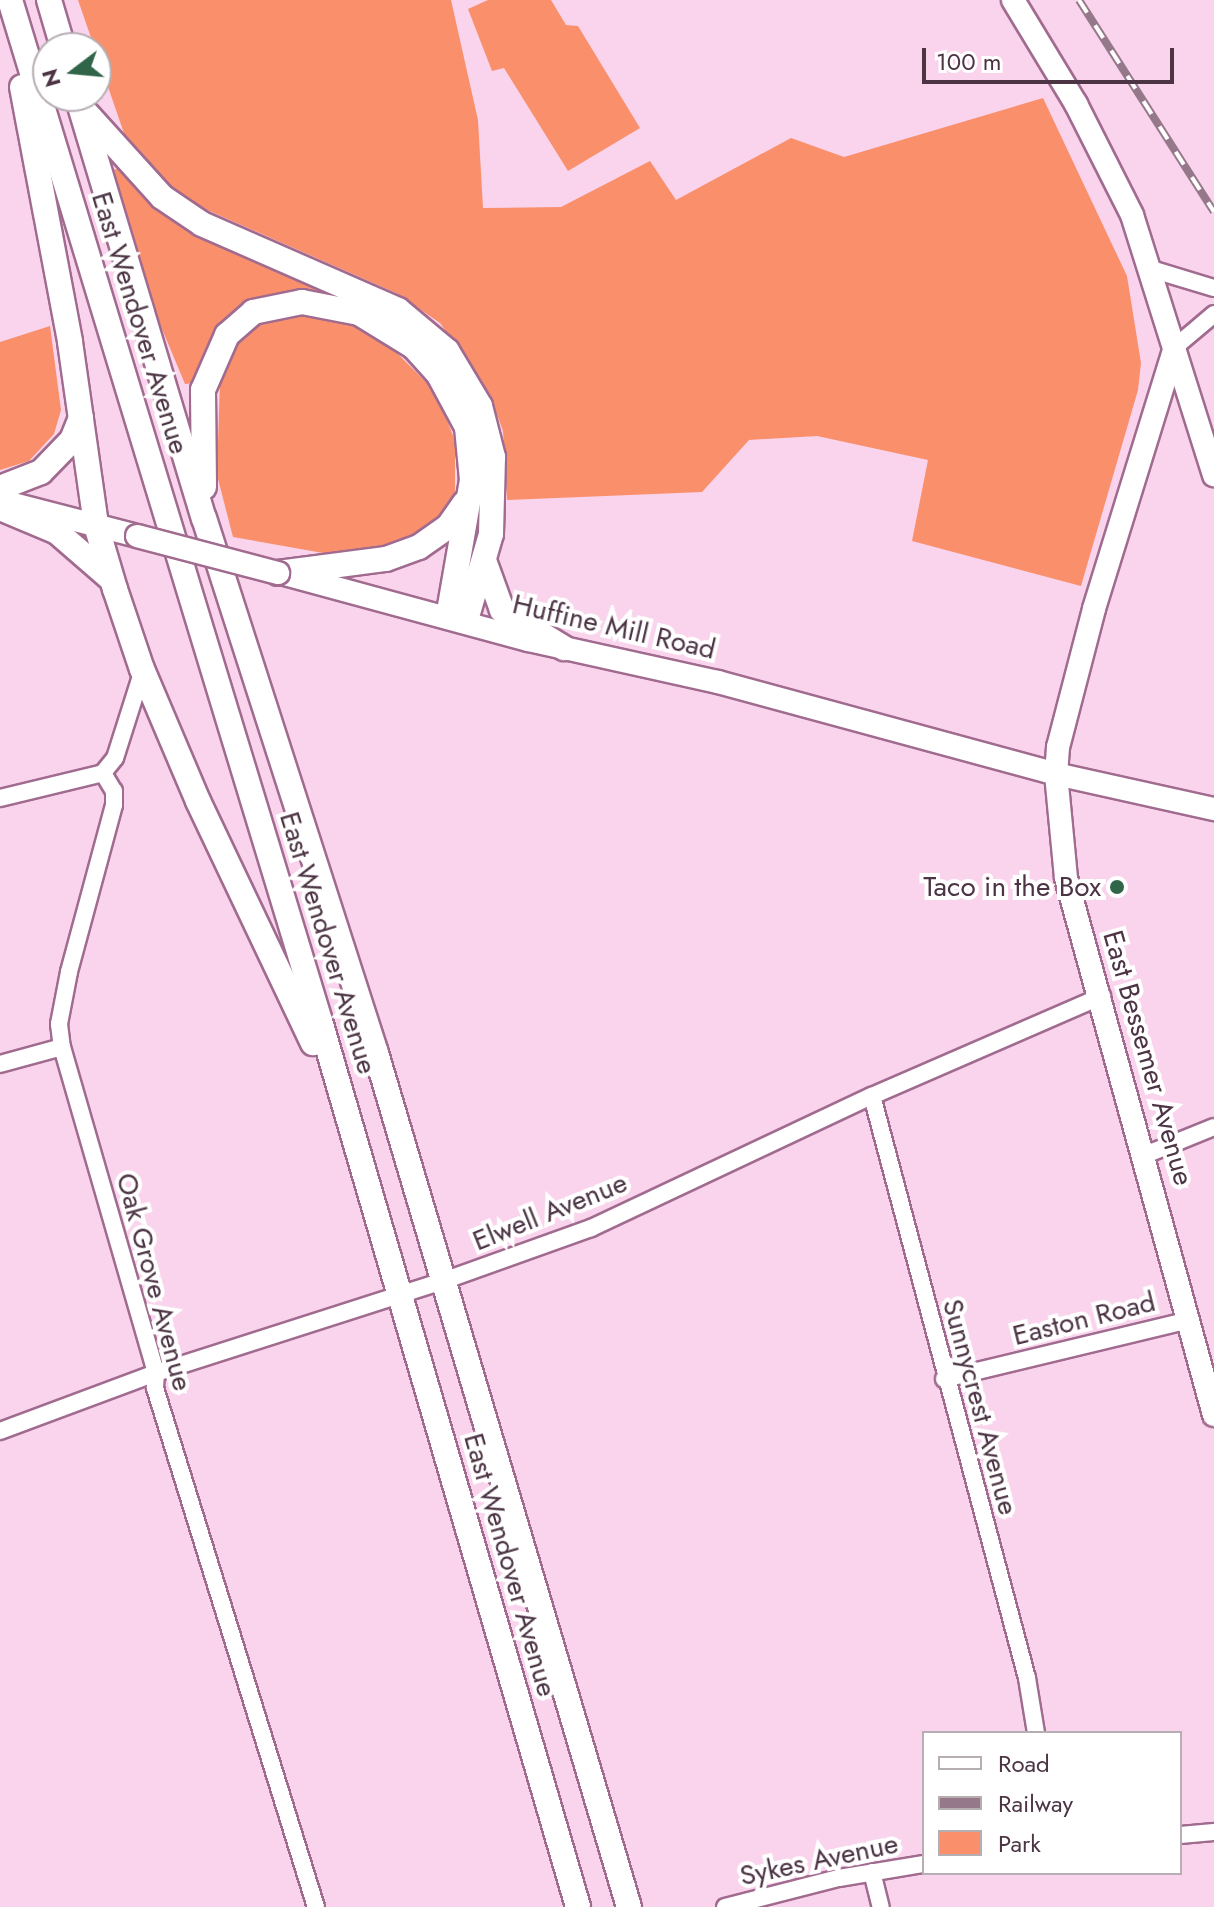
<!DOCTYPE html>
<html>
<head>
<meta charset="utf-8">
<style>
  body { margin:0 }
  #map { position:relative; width:1214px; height:1907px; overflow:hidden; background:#f9d4ec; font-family:Jost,sans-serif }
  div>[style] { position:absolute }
  .green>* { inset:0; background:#fa8f6c }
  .roads { filter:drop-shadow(2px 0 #a16b90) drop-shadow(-2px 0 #a16b90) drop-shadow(0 2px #a16b90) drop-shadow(0 -2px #a16b90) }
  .minor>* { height:16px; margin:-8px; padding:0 8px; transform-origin:8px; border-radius:8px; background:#fff }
  .major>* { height:22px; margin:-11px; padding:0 11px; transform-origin:11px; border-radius:11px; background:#fff }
  .highway>* { height:24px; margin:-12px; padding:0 12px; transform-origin:12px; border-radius:12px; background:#fff }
  .rail>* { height:8px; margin-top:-4px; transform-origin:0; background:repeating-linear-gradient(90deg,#fff 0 15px,#96788b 0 30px); box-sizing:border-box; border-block:2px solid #96788b }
  .bridges { filter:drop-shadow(2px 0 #a16b90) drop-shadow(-2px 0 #a16b90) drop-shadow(0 2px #a16b90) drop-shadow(0 -2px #a16b90) }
  .major-bridge>* { height:22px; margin:-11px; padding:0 11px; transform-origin:11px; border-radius:11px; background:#fff }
  .dots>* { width:22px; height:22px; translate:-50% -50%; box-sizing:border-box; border:4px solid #fff; border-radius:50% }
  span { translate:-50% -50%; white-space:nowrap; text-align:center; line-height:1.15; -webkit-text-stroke:8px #fff; paint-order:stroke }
  .street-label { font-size:28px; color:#4c3444 }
  .poi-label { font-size:28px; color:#4c3444 }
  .right { translate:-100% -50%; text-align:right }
  .legend { position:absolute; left:922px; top:1731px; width:260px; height:144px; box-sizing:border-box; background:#fff; border:2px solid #b7aeb4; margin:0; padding:10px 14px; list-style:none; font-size:24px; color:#4c3444 }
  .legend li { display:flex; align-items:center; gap:16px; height:40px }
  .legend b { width:40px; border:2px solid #b7aeb4 }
  .north { position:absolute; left:32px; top:32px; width:80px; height:80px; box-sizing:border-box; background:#fff; border:2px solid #b7aeb4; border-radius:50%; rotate:254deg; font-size:22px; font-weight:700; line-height:32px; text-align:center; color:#4c3444 }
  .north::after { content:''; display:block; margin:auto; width:28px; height:36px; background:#31654a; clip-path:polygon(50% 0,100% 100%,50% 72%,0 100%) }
  .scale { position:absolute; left:922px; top:48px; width:252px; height:36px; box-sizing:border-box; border:4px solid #4c3444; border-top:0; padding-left:10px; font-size:24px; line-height:28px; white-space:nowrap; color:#4c3444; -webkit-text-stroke:6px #fff; paint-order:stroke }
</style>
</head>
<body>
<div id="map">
  <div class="green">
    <i style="clip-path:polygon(78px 0,451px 0,478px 120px,483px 208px,561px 207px,650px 161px,676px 200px,791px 138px,844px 157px,1043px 98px,1127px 276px,1141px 363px,1138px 390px,1081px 586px,912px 541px,928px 460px,817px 436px,749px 440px,702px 492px,507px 500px,503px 431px,489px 393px,440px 323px,396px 293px,189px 202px,155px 172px,126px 139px)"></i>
    <i style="clip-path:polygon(488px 0,551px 0,566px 25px,578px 26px,640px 128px,568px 171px,504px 68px,492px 71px,468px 9px)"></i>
    <i style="clip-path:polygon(120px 168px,159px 209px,333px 290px,331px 295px,297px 290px,252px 300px,213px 336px,194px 383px,185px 384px,157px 317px,113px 170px)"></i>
    <i style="clip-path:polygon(302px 311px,333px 317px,386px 342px,428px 384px,444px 412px,455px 441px,455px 493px,445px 511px,412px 539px,388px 548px,323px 553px,233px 537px,217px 475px,220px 382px,229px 355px,243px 334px,260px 322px)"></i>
    <i style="clip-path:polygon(50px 326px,61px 410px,54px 434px,29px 461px,0 470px,0 342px)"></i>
  </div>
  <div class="roads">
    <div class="minor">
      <i style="left:1151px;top:269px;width:66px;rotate:16.8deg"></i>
      <i style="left:1175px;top:347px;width:51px;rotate:-40.2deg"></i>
      <i style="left:142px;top:673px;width:89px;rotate:107.6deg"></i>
      <i style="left:115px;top:758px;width:19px;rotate:129deg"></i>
      <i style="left:103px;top:773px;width:21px;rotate:59deg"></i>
      <i style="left:114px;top:791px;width:14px;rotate:90deg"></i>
      <i style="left:114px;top:805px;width:173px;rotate:105.1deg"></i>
      <i style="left:69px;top:972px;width:53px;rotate:100.9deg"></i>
      <i style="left:59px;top:1024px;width:23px;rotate:83deg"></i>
      <i style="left:62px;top:1047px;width:339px;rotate:73.9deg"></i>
      <i style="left:156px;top:1373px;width:15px;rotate:94deg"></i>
      <i style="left:155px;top:1388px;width:543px;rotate:72.77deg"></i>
      <i style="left:0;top:798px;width:106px;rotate:-13.6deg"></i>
      <i style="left:0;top:1064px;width:64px;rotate:-15.3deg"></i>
      <i style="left:872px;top:1096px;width:602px;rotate:75.09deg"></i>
      <i style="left:1027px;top:1678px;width:56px;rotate:80.7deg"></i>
      <i style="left:1145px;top:1155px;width:74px;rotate:-22.1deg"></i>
      <i style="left:944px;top:1379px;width:252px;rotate:-13.5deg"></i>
      <i style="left:0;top:1431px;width:166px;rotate:-20.4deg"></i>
      <i style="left:156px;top:1373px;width:301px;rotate:-17.8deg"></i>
      <i style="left:443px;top:1281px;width:157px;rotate:-19.7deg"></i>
      <i style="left:591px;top:1228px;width:310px;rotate:-25.2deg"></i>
      <i style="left:872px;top:1096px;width:251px;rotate:-23.5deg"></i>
      <i style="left:1180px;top:1835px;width:34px;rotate:-5deg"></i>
      <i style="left:872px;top:1872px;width:36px;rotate:76deg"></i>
      <i style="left:725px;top:1907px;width:118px;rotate:-14.3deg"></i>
      <i style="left:839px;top:1878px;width:86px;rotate:-9.4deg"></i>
    </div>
    <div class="major">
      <i style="left:1013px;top:0;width:122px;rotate:58.8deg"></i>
      <i style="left:1076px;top:104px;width:124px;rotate:63.2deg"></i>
      <i style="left:1132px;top:215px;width:273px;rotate:72.5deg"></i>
      <i style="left:1175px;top:347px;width:274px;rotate:107.2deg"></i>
      <i style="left:1094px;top:609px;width:143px;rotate:104.6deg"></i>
      <i style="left:1058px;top:747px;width:27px;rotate:94deg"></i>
      <i style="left:1056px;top:774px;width:104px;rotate:84.5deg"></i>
      <i style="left:1066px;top:878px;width:557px;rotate:74.59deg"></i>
      <i style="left:5px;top:502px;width:136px;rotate:14.4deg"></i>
      <i style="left:281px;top:573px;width:256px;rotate:15.2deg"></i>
      <i style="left:528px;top:640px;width:195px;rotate:12.5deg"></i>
      <i style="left:718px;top:682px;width:350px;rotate:15.2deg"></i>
      <i style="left:1056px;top:774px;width:162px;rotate:12.5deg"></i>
    </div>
    <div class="highway">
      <i style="left:10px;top:0;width:1067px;rotate:73.11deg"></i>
      <i style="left:320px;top:1021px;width:923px;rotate:73.76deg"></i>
      <i style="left:49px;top:0;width:50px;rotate:73.7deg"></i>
      <i style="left:22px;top:87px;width:259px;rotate:79.3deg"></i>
      <i style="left:70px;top:342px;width:185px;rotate:81.9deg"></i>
      <i style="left:96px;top:525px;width:67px;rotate:73.5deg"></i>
      <i style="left:115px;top:589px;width:84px;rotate:71.4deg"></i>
      <i style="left:142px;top:669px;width:143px;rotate:67deg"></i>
      <i style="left:198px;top:801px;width:268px;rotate:64.6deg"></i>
      <i style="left:77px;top:96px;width:441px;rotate:73.3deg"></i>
      <i style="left:204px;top:518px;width:562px;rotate:72.18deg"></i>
      <i style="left:376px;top:1053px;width:891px;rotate:73.5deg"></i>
      <i style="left:88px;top:115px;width:110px;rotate:47.9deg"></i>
      <i style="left:162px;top:197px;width:48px;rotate:34deg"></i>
      <i style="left:202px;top:224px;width:214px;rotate:23.7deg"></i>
      <i style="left:398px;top:310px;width:64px;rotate:39.9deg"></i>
      <i style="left:447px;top:351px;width:64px;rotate:59deg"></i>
      <i style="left:480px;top:406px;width:53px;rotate:75.7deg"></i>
      <i style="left:493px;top:457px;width:77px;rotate:91.5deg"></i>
      <i style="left:491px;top:534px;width:90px;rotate:106.2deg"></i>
      <i style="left:204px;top:487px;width:97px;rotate:-90.6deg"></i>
      <i style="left:203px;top:390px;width:60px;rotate:-66.4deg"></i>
      <i style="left:227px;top:335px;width:35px;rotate:-41deg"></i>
      <i style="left:253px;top:312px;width:50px;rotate:-11.5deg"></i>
      <i style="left:302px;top:302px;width:58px;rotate:10.9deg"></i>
      <i style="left:359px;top:313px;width:65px;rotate:31.7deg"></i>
      <i style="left:414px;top:347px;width:38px;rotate:48deg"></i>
      <i style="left:439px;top:375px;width:59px;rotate:61.7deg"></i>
      <i style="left:467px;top:427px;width:53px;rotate:84.6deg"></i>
      <i style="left:472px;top:480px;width:139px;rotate:99.9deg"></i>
      <i style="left:0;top:488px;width:44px;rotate:-21.3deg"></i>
      <i style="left:41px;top:472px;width:45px;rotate:-45.9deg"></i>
      <i style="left:72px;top:440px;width:24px;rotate:-68deg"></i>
      <i style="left:0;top:508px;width:62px;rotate:22.8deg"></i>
      <i style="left:57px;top:532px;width:69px;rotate:40.9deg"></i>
      <i style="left:485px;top:563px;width:50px;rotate:70.1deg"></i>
      <i style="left:502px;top:610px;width:73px;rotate:31.5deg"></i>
      <i style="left:278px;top:573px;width:109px;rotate:-7.4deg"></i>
      <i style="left:386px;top:559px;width:35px;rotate:-20deg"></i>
      <i style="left:419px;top:547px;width:35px;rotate:-35deg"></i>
      <i style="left:448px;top:527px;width:29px;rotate:-55deg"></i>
    </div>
  </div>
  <div class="rail">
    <i style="left:1079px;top:0;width:251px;rotate:57.5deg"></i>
  </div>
  <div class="bridges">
    <div class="major-bridge">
      <i style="left:137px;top:536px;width:146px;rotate:14.7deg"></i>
    </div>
  </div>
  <div class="dots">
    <i style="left:1117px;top:887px;background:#31654a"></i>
  </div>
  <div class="street-label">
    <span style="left:140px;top:323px;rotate:73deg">East Wendover Avenue</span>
    <span style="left:614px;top:627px;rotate:13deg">Huffine Mill Road</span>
    <span style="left:328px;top:943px;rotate:73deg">East Wendover Avenue</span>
    <span style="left:1148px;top:1058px;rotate:74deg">East Bessemer Avenue</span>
    <span style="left:550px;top:1212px;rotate:-22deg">Elwell Avenue</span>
    <span style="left:154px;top:1282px;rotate:75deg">Oak Grove Avenue</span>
    <span style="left:1084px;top:1319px;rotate:-14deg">Easton Road</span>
    <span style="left:980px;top:1407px;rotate:75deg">Sunnycrest Avenue</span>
    <span style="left:510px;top:1565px;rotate:74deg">East Wendover Avenue</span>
    <span style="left:819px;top:1860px;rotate:-12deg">Sykes Avenue</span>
  </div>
  <div class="poi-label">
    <span class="right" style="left:1101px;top:887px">Taco in the Box</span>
  </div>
  <ul class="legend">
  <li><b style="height:10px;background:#fff"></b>Road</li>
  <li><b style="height:10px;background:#96788b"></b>Railway</li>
  <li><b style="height:22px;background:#fa8f6c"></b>Park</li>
  </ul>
  <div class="north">N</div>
  <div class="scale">100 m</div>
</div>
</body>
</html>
